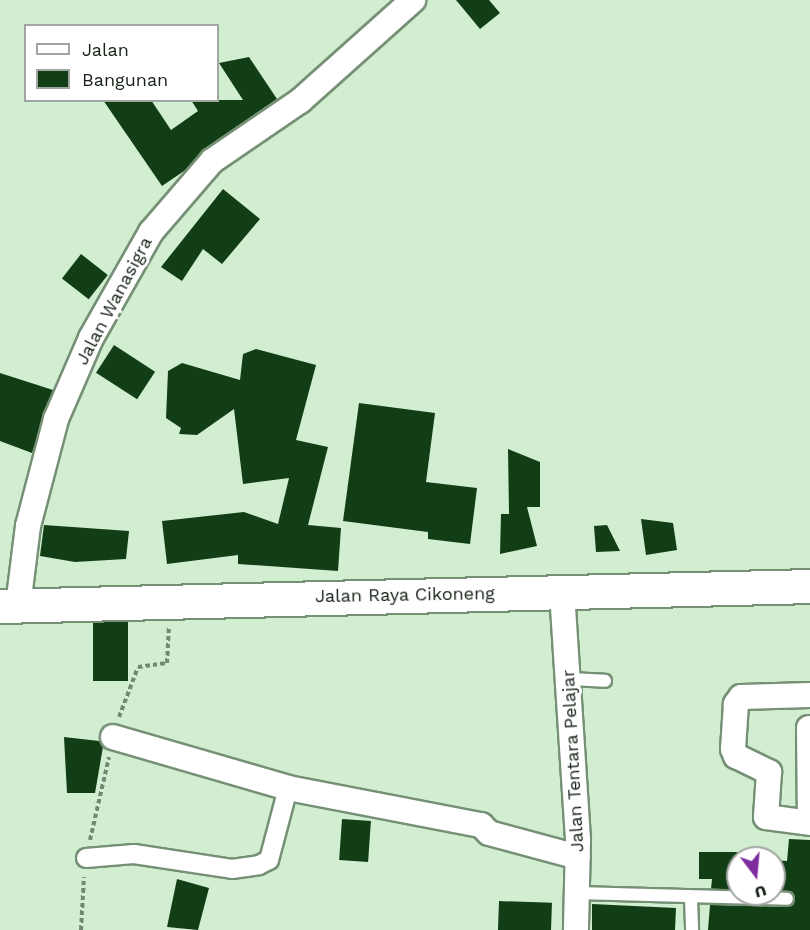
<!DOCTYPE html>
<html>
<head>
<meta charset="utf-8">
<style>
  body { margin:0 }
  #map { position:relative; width:810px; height:930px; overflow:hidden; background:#d2eed1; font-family:"Work Sans",sans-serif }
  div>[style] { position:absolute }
  .building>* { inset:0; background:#123e16; transform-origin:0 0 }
  .path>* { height:4px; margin-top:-2px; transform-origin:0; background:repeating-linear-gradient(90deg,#748774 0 4.5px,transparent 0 7.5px) }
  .roads { filter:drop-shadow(2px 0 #769076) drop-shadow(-2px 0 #769076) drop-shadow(0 2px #769076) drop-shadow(0 -2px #769076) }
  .service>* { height:12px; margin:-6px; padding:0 6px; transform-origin:6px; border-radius:6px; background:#fff }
  .pedestrian>* { height:18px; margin:-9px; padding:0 9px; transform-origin:9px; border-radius:9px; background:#fff }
  .minor>* { height:24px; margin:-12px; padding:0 12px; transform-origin:12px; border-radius:12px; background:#fff }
  .trunk>* { height:33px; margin:-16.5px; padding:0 16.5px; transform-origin:16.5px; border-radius:16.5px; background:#fff }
  span { translate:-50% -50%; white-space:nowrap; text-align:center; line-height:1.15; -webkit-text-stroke:6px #fff; paint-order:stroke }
  .street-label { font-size:18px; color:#172117 }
  .legend { position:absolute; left:24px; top:24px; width:195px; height:78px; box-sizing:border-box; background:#fff; border:2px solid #a2a6a2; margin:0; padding:8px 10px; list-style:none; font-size:18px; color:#172117 }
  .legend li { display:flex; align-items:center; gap:12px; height:30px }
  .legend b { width:30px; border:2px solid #a2a6a2 }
  .north { position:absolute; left:726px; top:846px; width:60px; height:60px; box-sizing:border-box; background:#fff; border:2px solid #a2a6a2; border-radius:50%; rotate:164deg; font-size:16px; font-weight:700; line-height:24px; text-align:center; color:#172117 }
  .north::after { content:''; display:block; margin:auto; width:21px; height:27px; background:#7e2e9e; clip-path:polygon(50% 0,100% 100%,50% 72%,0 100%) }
</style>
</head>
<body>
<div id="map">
  <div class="building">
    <i style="clip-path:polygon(456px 0,489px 0,500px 13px,480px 29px)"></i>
    <i style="clip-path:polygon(249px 57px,277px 99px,204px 149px,187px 169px,162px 186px,103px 100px,151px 100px,171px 130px,198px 111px,191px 100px,243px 100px,219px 63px)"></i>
    <i style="clip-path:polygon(223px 189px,260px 219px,222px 264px,203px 249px,182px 281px,161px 267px)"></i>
    <i style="left:81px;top:254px;width:34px;height:31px;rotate:38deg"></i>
    <i style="left:114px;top:345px;width:49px;height:33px;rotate:33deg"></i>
    <i style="clip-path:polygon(256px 349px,316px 365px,296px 440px,328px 447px,308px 525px,341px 528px,338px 571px,238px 564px,238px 555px,167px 564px,162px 521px,244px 512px,278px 524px,289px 478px,243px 484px,234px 409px,197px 435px,179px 434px,181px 428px,166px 418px,168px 371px,182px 363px,240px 380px,243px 354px)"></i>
    <i style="clip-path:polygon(0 373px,53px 390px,32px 453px,0 441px)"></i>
    <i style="clip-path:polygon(359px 403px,435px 413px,426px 482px,477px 488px,470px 544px,428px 539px,428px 532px,343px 521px)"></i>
    <i style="clip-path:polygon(508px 449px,540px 462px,540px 507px,527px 507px,537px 546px,500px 554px,501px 514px,509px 514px)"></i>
    <i style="clip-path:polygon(641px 519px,673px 523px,677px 550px,646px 555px)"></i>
    <i style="clip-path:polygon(44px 525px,129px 531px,126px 559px,75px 562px,40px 556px)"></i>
    <i style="clip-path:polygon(607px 525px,620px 551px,596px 552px,594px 526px)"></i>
    <i style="left:93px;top:622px;width:35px;height:59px"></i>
    <i style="clip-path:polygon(64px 737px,99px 741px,103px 747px,95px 793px,67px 793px)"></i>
    <i style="left:342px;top:819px;width:29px;height:41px;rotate:4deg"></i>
    <i style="clip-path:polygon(789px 839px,810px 840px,810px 930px,708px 930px,710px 905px,787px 907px,794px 904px,792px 892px,774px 890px,774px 860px,787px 861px)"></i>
    <i style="clip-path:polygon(699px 852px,737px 852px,737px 889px,711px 889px,712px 879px,699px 879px)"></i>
    <i style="clip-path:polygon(177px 879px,209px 888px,198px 930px,167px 927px)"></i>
    <i style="left:499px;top:901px;width:53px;height:29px;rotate:2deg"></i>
    <i style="clip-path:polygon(592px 904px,676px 908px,675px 930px,592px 930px)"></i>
  </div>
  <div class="path">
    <i style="left:119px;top:717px;width:53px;rotate:-69.2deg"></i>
    <i style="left:138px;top:667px;width:29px;rotate:-8deg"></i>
    <i style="left:167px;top:663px;width:36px;rotate:-87deg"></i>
    <i style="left:90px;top:840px;width:85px;rotate:-77.1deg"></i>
    <i style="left:81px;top:930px;width:53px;rotate:-86.8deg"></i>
  </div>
  <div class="roads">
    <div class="service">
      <i style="left:570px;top:679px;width:35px;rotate:3deg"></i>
      <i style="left:577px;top:893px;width:210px;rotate:1.6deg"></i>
      <i style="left:691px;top:898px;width:32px;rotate:88deg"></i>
    </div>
    <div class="pedestrian">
      <i style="left:86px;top:858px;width:48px;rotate:-4.8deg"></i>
      <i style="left:134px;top:854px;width:99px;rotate:8.7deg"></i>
      <i style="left:232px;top:869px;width:27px;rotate:-8deg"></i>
      <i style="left:259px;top:865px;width:11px;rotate:-27deg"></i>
      <i style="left:269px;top:860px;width:74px;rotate:-75.2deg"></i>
    </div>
    <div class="minor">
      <i style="left:562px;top:592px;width:249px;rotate:86.3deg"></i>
      <i style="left:578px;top:840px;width:90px;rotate:91.3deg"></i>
      <i style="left:18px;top:606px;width:81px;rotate:-82.9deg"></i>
      <i style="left:28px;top:526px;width:111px;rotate:-75.3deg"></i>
      <i style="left:56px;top:419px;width:88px;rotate:-66.6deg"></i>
      <i style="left:91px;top:338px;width:122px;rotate:-60.5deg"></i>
      <i style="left:151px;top:232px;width:94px;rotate:-49.3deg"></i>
      <i style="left:212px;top:161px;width:107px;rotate:-34.3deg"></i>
      <i style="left:300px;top:101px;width:152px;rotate:-41.8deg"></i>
      <i style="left:810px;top:695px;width:69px;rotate:178.3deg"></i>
      <i style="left:741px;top:697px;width:9px;rotate:126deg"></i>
      <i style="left:736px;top:704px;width:45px;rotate:93.8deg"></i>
      <i style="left:733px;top:749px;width:8px;rotate:67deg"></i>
      <i style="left:736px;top:756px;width:37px;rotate:26deg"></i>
      <i style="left:769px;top:772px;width:45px;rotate:93.8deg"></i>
      <i style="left:766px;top:817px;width:44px;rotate:7.8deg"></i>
      <i style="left:809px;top:728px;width:93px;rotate:89.4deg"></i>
      <i style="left:113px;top:737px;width:182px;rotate:16.2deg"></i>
      <i style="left:288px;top:788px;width:197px;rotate:10.9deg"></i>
      <i style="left:481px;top:825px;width:11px;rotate:45deg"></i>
      <i style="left:489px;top:833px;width:92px;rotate:15.1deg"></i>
    </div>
    <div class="trunk">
      <i style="left:0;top:606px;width:810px;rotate:-1.41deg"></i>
    </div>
  </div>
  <div class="street-label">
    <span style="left:114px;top:301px;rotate:-62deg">Jalan Wanasigra</span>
    <span style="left:405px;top:595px;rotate:-1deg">Jalan Raya Cikoneng</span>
    <span style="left:573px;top:761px;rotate:-93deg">Jalan Tentara Pelajar</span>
  </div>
  <ul class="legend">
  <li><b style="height:8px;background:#fff"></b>Jalan</li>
  <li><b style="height:16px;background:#123e16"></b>Bangunan</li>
  </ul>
  <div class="north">U</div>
</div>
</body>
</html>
